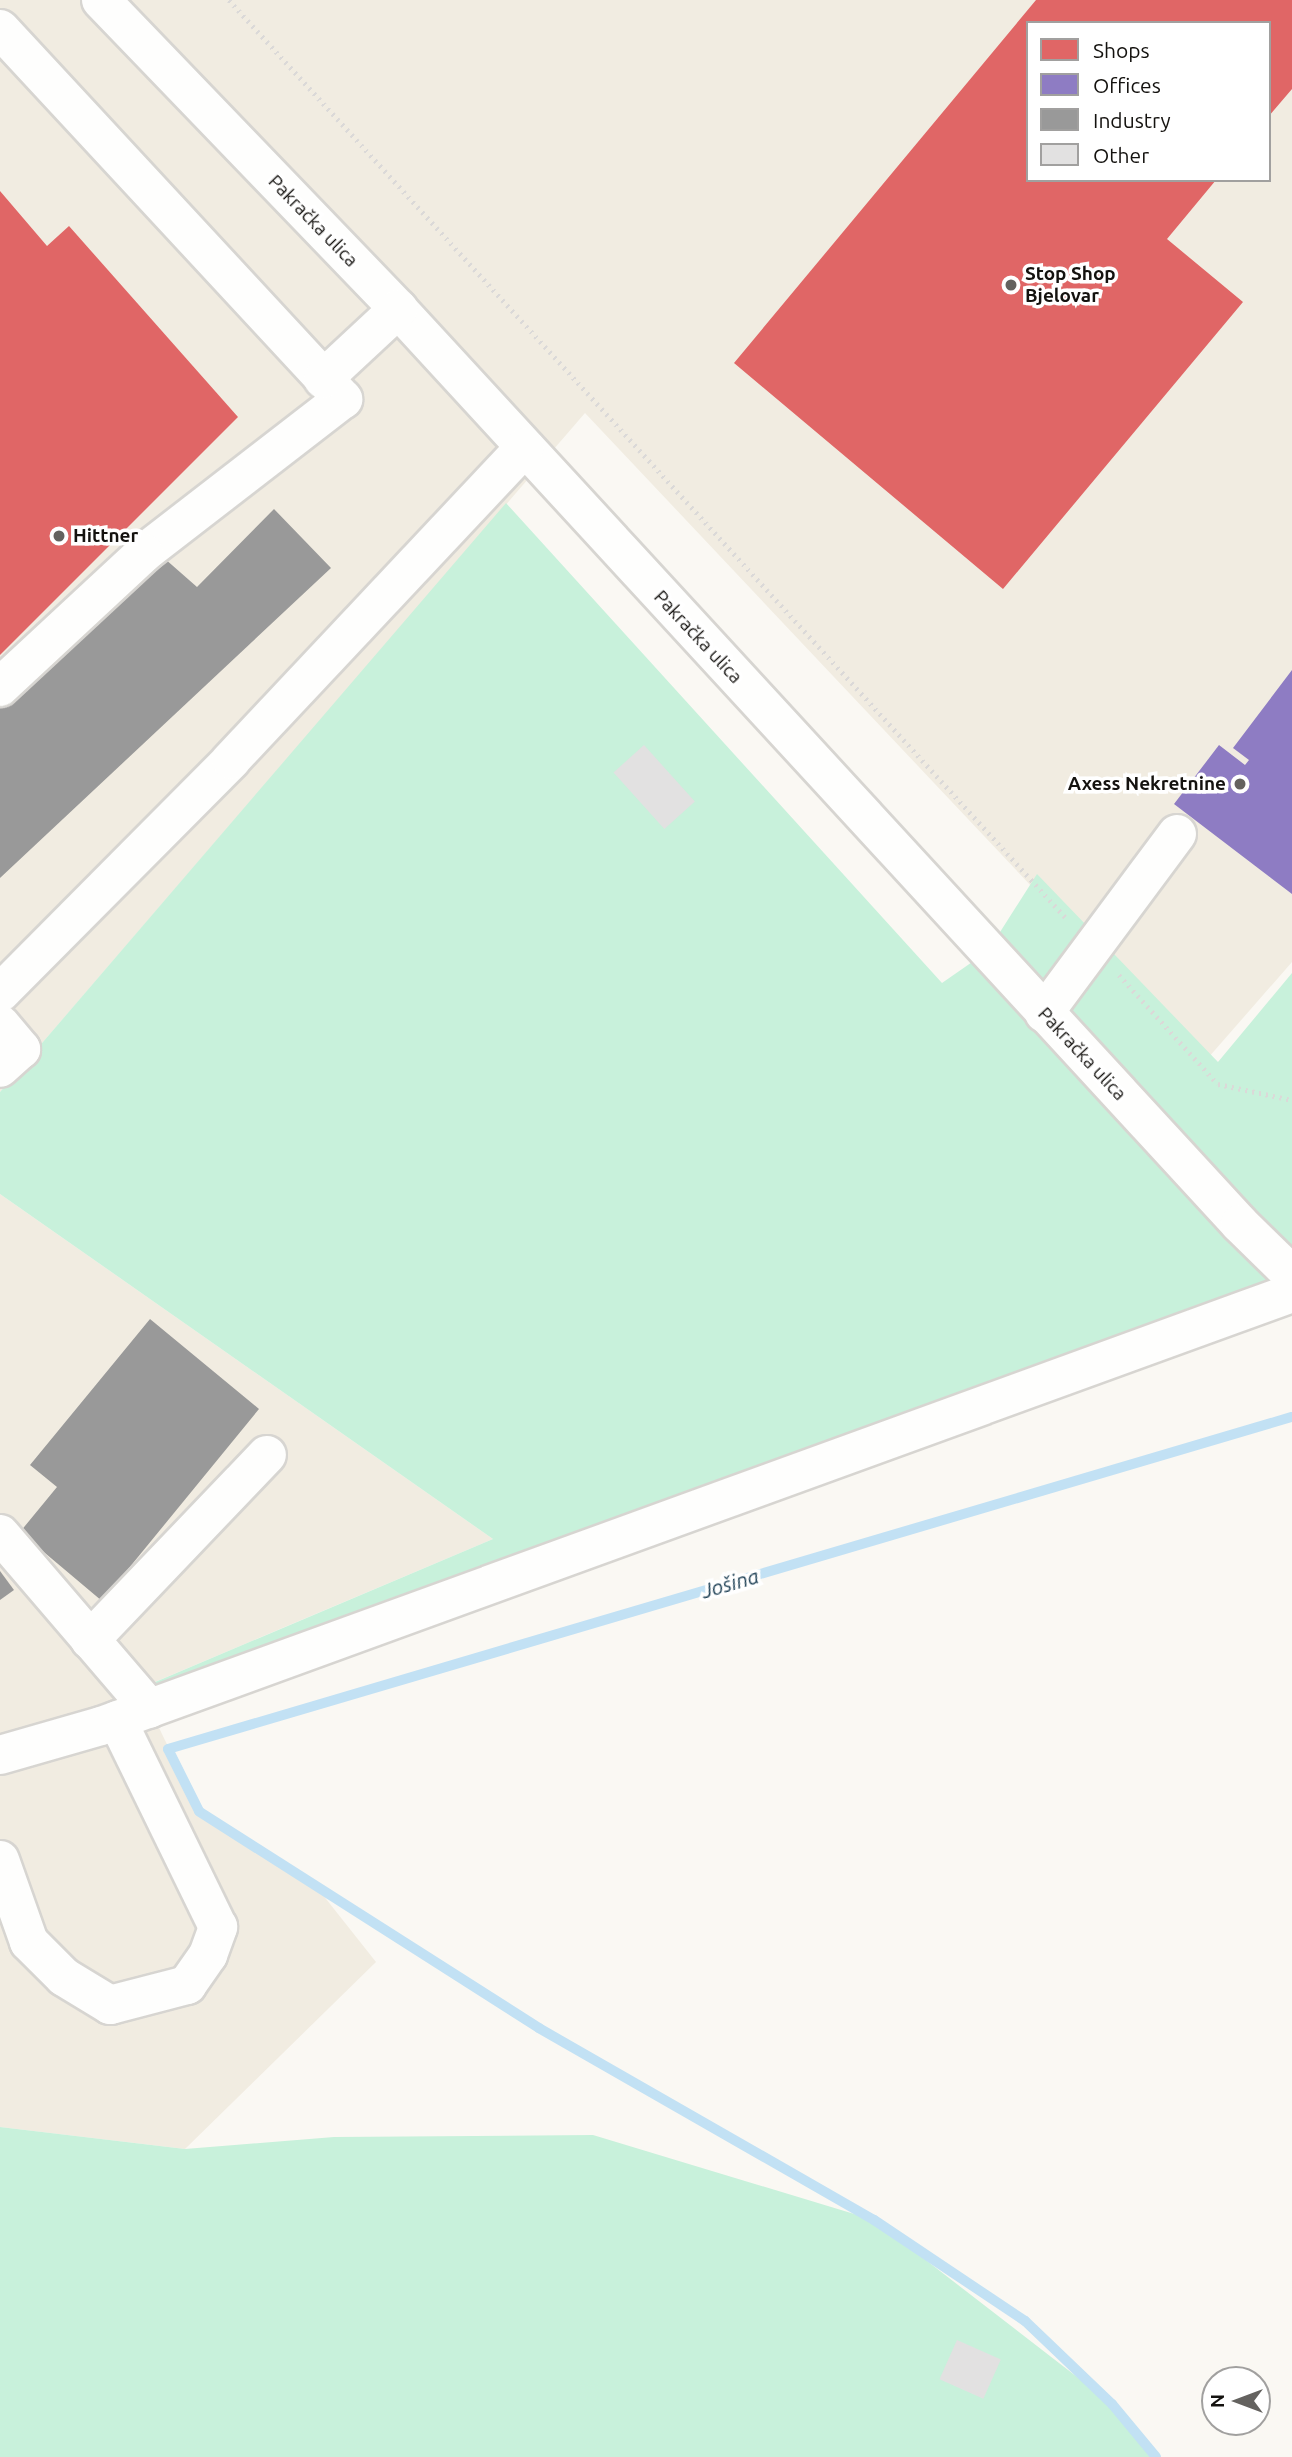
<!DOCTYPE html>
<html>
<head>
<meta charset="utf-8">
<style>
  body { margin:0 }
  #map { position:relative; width:1292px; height:2457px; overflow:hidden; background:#faf8f3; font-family:Ubuntu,sans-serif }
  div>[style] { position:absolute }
  .built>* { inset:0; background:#f1ece1 }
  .green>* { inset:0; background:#c8f1db }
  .shops>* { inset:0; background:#e06666 }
  .offices>* { inset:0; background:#8e7cc3 }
  .industry>* { inset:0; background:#999 }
  .stream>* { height:10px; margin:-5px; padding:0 5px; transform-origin:5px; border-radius:5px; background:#c2e1f4 }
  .building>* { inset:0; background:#e2e1e1; transform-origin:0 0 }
  .path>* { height:4.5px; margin-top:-2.25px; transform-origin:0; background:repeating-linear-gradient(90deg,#dbd9d8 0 2px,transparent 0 7px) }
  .roads { filter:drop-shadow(2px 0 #d7d5d1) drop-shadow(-2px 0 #d7d5d1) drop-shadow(0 2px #d7d5d1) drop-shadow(0 -2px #d7d5d1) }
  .minor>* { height:38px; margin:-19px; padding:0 19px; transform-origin:19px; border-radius:19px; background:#fefefd }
  .dots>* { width:19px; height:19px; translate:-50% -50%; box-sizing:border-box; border:4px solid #fff; border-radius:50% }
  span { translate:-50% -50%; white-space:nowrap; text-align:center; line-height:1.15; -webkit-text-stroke:7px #fff; paint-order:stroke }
  .street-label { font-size:19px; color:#14120f }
  .poi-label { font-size:19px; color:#14120f; font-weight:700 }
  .left { translate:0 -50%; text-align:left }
  .right { translate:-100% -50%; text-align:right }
  .water-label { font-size:21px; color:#1d3f54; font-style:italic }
  .legend { position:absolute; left:1026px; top:21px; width:245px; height:161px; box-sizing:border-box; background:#fff; border:2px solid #a1a09f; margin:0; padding:9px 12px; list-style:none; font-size:21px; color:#14120f }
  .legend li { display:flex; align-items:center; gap:14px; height:35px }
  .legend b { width:35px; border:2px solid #a1a09f }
  .north { position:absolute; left:1201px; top:2366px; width:70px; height:70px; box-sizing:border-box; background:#fff; border:2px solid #a1a09f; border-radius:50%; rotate:270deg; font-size:19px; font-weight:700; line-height:28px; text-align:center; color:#14120f }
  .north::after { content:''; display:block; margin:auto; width:24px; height:32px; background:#64625f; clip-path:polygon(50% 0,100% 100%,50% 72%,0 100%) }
</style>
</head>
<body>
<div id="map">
  <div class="built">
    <i style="clip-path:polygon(evenodd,0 0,1292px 0,1292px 962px,1201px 1066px,585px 413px,0 1092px,0 0,1028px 23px,1269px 23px,1269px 180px,1028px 180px,1028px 23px)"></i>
    <i style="clip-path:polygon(0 1194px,493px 1539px,98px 1706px,0 1735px)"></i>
    <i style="clip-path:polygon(150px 1709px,199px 1811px,315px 1885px,376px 1962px,185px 2149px,0 2127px,0 1755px)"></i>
  </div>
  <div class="green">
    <i style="clip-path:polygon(506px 503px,942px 983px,988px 951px,1037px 874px,1218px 1062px,1292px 973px,1292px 1292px,150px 1709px,134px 1691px,493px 1539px,0 1194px,0 1092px)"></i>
    <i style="clip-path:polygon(0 2127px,185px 2149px,334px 2137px,593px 2135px,874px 2220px,1112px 2404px,1156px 2457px,0 2457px)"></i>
  </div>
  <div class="shops">
    <i style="clip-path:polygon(1036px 0,1292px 0,1292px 89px,1269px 116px,1269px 23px,1028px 23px,1028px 180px,1216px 180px,1167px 239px,1243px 302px,1003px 589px,734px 363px)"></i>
    <i style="clip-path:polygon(0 191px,47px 246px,69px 226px,238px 417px,0 655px)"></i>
  </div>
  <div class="offices">
    <i style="clip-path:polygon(1292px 670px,1292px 894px,1174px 804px,1219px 745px,1245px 765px,1249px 760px,1233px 748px)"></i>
  </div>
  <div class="industry">
    <i style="clip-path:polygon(274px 509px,331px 568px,0 878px,0 708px,156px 551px,197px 587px)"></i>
    <i style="clip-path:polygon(150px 1319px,259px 1409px,102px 1601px,20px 1532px,57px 1487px,30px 1465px)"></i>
    <i style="clip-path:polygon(0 1571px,14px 1590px,0 1600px)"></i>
  </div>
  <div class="stream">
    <i style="left:1156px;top:2457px;width:69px;rotate:-129.7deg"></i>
    <i style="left:1112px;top:2404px;width:120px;rotate:-136.3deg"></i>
    <i style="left:1025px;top:2321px;width:182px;rotate:-146.2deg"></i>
    <i style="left:874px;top:2220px;width:386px;rotate:-150.2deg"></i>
    <i style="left:539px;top:2028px;width:403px;rotate:-147.5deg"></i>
    <i style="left:199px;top:1811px;width:69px;rotate:-116.6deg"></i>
    <i style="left:168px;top:1749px;width:1172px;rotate:-16.46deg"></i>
  </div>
  <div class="building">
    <i style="left:644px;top:745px;width:76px;height:41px;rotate:48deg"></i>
    <i style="left:957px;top:2340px;width:48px;height:43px;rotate:24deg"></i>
  </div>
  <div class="path">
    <i style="left:229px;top:0;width:1245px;rotate:47.64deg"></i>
    <i style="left:1119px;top:975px;width:147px;rotate:47.8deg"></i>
    <i style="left:1218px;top:1084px;width:76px;rotate:12.2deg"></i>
  </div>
  <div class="roads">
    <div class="minor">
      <i style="left:101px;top:0;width:429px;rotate:46.1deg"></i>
      <i style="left:398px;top:309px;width:1243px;rotate:47.38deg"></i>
      <i style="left:1240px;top:1224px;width:73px;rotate:44.4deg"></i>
      <i style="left:0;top:29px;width:505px;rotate:47.17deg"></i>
      <i style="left:343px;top:399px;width:252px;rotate:142.3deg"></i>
      <i style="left:144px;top:553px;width:197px;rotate:137.1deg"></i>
      <i style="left:323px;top:379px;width:103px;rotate:-43deg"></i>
      <i style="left:0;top:993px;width:328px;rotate:-45.2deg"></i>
      <i style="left:231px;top:760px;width:429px;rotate:-46.8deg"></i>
      <i style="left:1044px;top:1013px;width:223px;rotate:-53.4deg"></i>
      <i style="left:0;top:1024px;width:33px;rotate:50deg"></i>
      <i style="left:21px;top:1049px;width:28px;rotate:138deg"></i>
      <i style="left:0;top:1534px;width:230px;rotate:49.4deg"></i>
      <i style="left:90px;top:1640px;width:256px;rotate:-46.3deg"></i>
      <i style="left:0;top:1755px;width:105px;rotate:-16deg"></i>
      <i style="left:101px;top:1726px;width:1267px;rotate:-19.98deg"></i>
      <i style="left:0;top:1860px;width:87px;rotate:70.5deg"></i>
      <i style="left:29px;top:1942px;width:49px;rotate:45deg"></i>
      <i style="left:64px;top:1977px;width:54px;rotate:31.3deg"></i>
      <i style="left:110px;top:2005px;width:80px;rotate:-14.6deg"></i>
      <i style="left:187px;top:1985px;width:37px;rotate:-55deg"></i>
      <i style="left:208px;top:1955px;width:30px;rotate:-70deg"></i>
      <i style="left:218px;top:1927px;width:230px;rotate:-116deg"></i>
    </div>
  </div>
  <div class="dots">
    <i style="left:1011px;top:285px;background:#64625f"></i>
    <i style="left:59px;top:536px;background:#64625f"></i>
    <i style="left:1240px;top:784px;background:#64625f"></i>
  </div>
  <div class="street-label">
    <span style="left:313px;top:221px;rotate:46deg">Pakračka ulica</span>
    <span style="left:698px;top:637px;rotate:47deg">Pakračka ulica</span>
    <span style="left:1082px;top:1054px;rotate:47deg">Pakračka ulica</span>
  </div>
  <div class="poi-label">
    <span class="left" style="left:1025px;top:285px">Stop Shop<br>Bjelovar</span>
    <span class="left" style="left:73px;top:536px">Hittner</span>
    <span class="right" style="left:1226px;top:784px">Axess Nekretnine</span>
  </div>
  <div class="water-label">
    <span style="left:730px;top:1583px;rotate:-16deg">Jošina</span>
  </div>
  <ul class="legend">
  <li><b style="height:19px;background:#e06666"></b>Shops</li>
  <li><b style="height:19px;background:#8e7cc3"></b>Offices</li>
  <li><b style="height:19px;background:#999"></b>Industry</li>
  <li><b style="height:19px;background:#e2e1e1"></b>Other</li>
  </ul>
  <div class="north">N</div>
</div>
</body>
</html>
